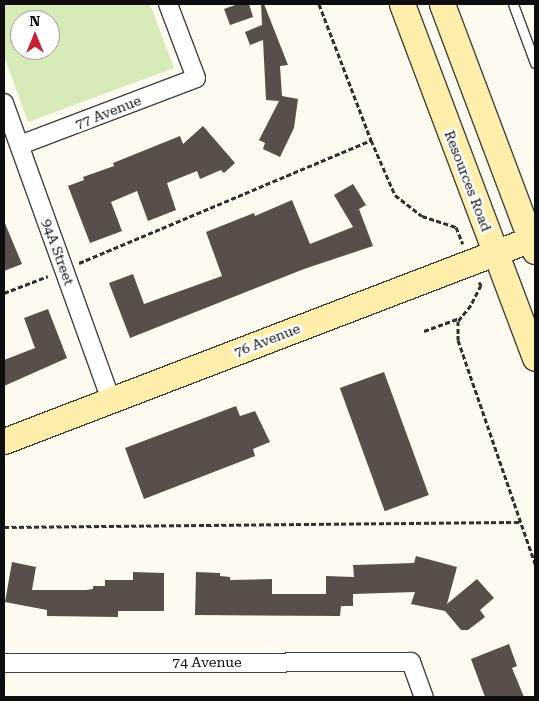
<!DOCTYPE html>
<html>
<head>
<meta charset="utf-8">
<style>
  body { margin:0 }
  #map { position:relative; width:539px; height:701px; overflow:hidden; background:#fffbf0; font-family:"Roboto Serif",serif }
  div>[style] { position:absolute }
  .green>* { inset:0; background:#d6ebb8 }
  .building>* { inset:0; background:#584e4a; transform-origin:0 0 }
  .path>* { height:3px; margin-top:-1.5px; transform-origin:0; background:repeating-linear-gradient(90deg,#303030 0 5px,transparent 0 7.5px) }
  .roads { filter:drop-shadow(1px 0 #414141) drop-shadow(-1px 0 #414141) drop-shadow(0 1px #414141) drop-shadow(0 -1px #414141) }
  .lane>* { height:9px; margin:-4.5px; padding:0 4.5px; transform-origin:4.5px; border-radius:4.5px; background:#fff }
  .street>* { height:18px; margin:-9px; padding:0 9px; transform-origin:9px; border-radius:9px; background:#fff }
  .secondary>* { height:25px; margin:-12.5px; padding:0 12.5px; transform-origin:12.5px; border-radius:12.5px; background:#ffefab }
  span { translate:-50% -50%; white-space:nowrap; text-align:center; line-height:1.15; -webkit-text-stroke:5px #fff; paint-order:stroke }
  .street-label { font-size:14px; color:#0e0e0e }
  .frame { position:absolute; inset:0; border:5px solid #0e0e0e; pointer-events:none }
  .north { position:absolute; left:10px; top:10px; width:50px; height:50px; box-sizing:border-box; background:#fff; border:1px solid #9f9f9f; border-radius:50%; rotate:0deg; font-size:14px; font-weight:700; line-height:20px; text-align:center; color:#0e0e0e }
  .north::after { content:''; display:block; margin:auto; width:18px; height:22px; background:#c42135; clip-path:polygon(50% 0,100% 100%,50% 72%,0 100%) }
</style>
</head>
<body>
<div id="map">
  <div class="green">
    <i style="clip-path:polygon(evenodd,4px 4px,150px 4px,174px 68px,28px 122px,4px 56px,4px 4px,20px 20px,50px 20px,50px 50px,20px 50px,20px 20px)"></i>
  </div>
  <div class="building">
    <i style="clip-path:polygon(238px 4px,249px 4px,253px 17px,230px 25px,224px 9px)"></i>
    <i style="clip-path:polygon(261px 4px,264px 4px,288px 65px,280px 66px,282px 96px,298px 99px,294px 128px,280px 157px,263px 149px,265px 143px,259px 140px,279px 101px,266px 100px,263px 40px,250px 45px,245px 32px,262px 25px)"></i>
    <i style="clip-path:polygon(203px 126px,235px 163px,224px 173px,221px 170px,200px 179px,197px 171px,167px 183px,176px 210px,148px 221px,137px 191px,111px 202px,122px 231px,90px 243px,68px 186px,84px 180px,83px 177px,114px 166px,113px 163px,180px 136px,183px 144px)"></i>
    <i style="clip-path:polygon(353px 184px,366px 205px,359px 209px,373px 246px,304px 269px,130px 338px,109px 283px,133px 274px,144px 304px,222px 276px,206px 232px,254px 213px,255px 216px,292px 200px,310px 244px,353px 227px,334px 195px)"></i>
    <i style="clip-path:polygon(4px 221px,22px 264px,4px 271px)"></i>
    <i style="clip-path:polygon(48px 309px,67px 358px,4px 386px,4px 360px,35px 348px,24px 318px)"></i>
    <i style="left:384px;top:372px;width:131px;height:47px;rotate:70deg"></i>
    <i style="clip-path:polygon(236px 406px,240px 416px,255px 411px,270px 442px,253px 449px,255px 456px,144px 499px,125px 448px)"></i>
    <i style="clip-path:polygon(416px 556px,457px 567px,447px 604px,477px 579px,494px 598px,480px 610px,485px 617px,468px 630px,461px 630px,445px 611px,411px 604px,415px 592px,353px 594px,353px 606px,341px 606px,340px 616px,195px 615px,196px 572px,220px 573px,220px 576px,230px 577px,230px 580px,272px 579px,272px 594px,326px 594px,326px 576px,354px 577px,353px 565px,414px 563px)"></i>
    <i style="clip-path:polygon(12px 562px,36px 567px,32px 590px,86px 590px,93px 589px,93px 586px,105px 586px,105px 580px,133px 580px,133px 572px,164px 573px,164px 611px,118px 611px,118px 617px,47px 616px,47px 610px,5px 602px)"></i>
    <i style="clip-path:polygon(509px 644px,517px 666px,512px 668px,524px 697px,485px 697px,471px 659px)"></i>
  </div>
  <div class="path">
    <i style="left:319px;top:4px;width:146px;rotate:69.1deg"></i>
    <i style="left:371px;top:140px;width:60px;rotate:66.4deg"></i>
    <i style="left:395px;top:195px;width:34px;rotate:38deg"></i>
    <i style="left:422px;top:216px;width:36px;rotate:18deg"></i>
    <i style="left:456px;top:227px;width:18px;rotate:68deg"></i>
    <i style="left:79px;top:263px;width:317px;rotate:-22.8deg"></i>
    <i style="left:479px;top:282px;width:4px;rotate:56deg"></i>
    <i style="left:481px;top:285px;width:22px;rotate:117deg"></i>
    <i style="left:471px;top:305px;width:21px;rotate:129deg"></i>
    <i style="left:458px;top:321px;width:19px;rotate:90deg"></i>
    <i style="left:458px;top:340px;width:237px;rotate:71deg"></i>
    <i style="left:4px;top:293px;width:47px;rotate:-21.1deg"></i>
    <i style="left:424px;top:331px;width:38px;rotate:-20deg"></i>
    <i style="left:4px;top:527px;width:516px;rotate:-0.56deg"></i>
  </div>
  <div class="roads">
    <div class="lane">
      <i style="left:513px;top:4px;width:63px;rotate:69.6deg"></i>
    </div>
    <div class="street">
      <i style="left:4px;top:103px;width:317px;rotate:70.2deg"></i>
      <i style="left:20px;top:145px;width:188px;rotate:-20.8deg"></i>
      <i style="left:196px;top:78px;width:79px;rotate:-110.7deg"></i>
      <i style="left:4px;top:663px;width:407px;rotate:-0.1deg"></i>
      <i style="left:411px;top:662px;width:37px;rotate:70deg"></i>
    </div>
    <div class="secondary">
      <i style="left:402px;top:4px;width:378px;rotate:69.4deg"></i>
      <i style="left:442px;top:4px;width:264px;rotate:69.4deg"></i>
      <i style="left:4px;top:441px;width:564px;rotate:-20.97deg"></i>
    </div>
  </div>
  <div class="street-label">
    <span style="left:108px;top:112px;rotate:-21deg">77 Avenue</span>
    <span style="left:468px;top:181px;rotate:69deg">Resources Road</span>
    <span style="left:58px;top:252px;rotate:70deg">94A Street</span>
    <span style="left:267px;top:340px;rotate:-21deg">76 Avenue</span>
    <span style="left:207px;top:662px">74 Avenue</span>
  </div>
  <div class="frame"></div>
  <div class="north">N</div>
</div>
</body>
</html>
